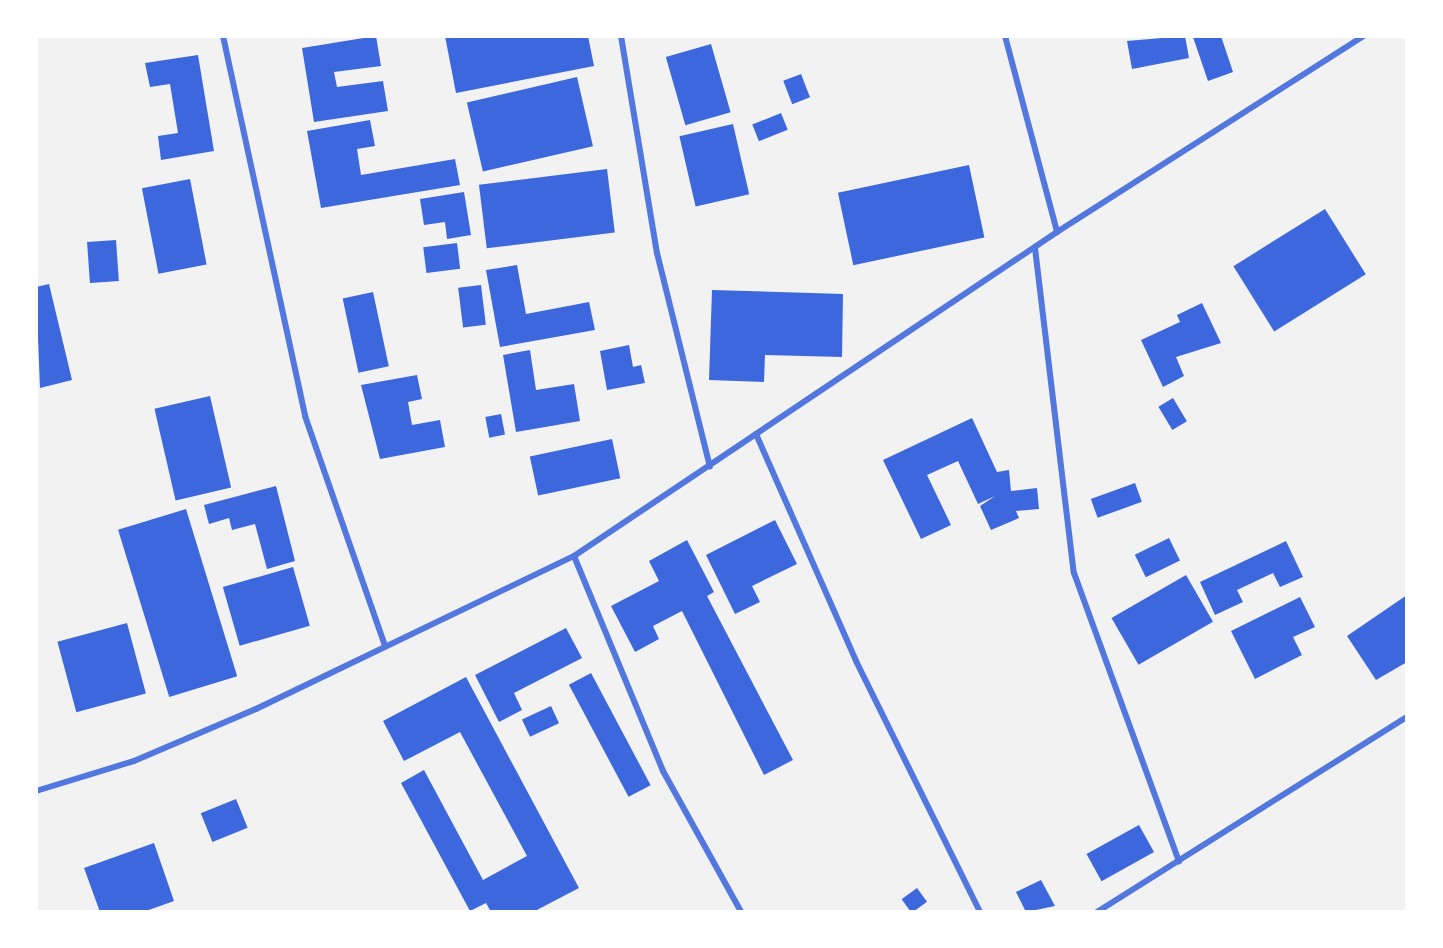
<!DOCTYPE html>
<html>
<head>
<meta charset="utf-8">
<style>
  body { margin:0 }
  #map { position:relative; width:1443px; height:948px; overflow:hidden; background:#f2f2f2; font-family:"Alegreya Sans",sans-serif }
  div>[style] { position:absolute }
  .building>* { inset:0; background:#3d67dc; transform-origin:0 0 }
  .minor>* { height:6px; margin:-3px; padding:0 3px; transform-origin:3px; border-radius:3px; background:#5277de }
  span { translate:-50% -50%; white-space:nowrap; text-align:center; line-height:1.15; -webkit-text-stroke:5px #fff; paint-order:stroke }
  .frame { position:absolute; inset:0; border:38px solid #fff; pointer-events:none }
</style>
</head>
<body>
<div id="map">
  <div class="building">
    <i style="clip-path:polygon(376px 36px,381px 66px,334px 72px,337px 87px,383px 81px,388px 111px,314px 122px,302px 48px)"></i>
    <i style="clip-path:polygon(445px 36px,588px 36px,594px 66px,456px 93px)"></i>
    <i style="clip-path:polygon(1185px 36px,1189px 58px,1132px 69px,1127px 41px)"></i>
    <i style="clip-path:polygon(1221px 36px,1233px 72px,1208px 81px,1193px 37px)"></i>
    <i style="left:711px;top:44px;width:71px;height:47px;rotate:74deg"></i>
    <i style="clip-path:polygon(198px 55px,214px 151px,161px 160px,158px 136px,178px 133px,170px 84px,150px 87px,145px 63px)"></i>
    <i style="left:801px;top:74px;width:25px;height:19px;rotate:69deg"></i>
    <i style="left:577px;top:77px;width:71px;height:113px;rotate:77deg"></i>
    <i style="left:781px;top:113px;width:18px;height:31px;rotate:68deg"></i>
    <i style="clip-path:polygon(370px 120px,375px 146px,357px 149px,361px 175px,455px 159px,460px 185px,321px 208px,307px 131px)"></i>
    <i style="left:733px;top:124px;width:72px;height:55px;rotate:77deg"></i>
    <i style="left:969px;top:165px;width:74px;height:134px;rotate:78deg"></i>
    <i style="left:607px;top:169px;width:64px;height:129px;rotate:83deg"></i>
    <i style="left:190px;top:179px;width:87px;height:49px;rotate:79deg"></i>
    <i style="clip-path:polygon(464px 192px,471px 235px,447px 239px,445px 222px,424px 225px,420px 199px)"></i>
    <i style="left:1325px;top:209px;width:77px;height:108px;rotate:58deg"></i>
    <i style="left:116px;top:240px;width:41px;height:29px;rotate:86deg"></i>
    <i style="left:457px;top:243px;width:26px;height:34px;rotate:83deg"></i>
    <i style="clip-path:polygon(517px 265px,526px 314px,589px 302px,595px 330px,500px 347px,486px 270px)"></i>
    <i style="clip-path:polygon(49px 284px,72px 380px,40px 388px,36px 287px)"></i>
    <i style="left:481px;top:285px;width:40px;height:23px;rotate:83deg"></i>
    <i style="clip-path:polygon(712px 290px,843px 294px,842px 357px,765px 355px,764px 382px,709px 380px)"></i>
    <i style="left:373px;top:292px;width:76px;height:31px;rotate:78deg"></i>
    <i style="clip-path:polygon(1202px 303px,1221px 343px,1176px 357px,1184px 376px,1163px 387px,1141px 340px,1180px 322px,1177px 315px)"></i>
    <i style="clip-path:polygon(629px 345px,633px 367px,641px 365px,645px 383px,607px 390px,600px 351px)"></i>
    <i style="clip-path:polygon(530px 350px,536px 390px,574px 384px,580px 421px,516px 432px,503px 355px)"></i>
    <i style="clip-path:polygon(417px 375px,422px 399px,408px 402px,412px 425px,440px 420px,445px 447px,380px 459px,361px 385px)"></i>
    <i style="left:210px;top:396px;width:94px;height:57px;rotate:77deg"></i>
    <i style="left:1173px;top:398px;width:27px;height:17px;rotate:59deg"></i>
    <i style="left:501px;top:414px;width:21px;height:16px;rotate:79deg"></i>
    <i style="clip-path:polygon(972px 418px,997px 472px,1009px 470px,1011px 491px,1037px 488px,1039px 509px,1016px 511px,1019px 518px,991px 530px,980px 506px,995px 496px,978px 504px,958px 461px,927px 475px,951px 525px,921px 539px,883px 460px)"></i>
    <i style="left:612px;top:439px;width:40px;height:84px;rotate:78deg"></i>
    <i style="left:1135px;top:483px;width:20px;height:47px;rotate:70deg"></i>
    <i style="clip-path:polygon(276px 486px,295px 561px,267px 569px,255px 524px,232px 530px,229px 518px,209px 524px,204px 505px)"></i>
    <i style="left:186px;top:509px;width:175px;height:71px;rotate:73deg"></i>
    <i style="clip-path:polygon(775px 520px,797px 564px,752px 586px,760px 602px,735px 614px,706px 555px)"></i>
    <i style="left:1169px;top:538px;width:25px;height:38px;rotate:64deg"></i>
    <i style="clip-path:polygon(687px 540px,714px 592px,707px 596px,793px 760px,764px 775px,682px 611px,653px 626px,659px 639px,635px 652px,611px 606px,659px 581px,649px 561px)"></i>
    <i style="clip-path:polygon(1286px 541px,1303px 577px,1280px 587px,1273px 573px,1237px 590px,1243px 602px,1215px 615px,1200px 582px)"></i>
    <i style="left:293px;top:567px;width:61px;height:73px;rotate:74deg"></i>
    <i style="left:1186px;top:575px;width:54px;height:86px;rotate:60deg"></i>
    <i style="clip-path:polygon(1407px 595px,1407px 662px,1376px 680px,1347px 636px)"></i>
    <i style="clip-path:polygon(1300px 597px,1315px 627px,1293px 637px,1302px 655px,1255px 679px,1231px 631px)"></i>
    <i style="left:127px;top:623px;width:73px;height:72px;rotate:75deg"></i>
    <i style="clip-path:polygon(566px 628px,582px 658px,514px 693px,522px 710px,499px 722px,475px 675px)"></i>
    <i style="left:591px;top:673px;width:127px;height:25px;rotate:62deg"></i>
    <i style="clip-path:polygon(466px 677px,579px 888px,533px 912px,491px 912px,486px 903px,470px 911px,401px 783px,424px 770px,483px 880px,527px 856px,460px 732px,404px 761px,383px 721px)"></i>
    <i style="left:551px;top:706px;width:19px;height:32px;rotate:65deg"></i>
    <i style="left:236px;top:799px;width:31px;height:38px;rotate:68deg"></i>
    <i style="left:1139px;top:825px;width:31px;height:60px;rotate:61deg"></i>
    <i style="clip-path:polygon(154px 843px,174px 901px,143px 912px,100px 912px,84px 868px)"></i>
    <i style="clip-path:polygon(1041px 880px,1055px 906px,1026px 912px,1016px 892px)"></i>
    <i style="left:917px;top:888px;width:17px;height:19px;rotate:54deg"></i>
  </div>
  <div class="minor">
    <i style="left:223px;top:36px;width:389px;rotate:77.8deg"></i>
    <i style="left:305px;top:416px;width:244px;rotate:70.8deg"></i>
    <i style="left:621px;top:36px;width:220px;rotate:80.6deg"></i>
    <i style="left:657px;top:253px;width:220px;rotate:76.1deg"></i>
    <i style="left:1005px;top:36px;width:203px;rotate:75.1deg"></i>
    <i style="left:1035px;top:248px;width:327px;rotate:83.2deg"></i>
    <i style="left:1074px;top:573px;width:307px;rotate:70deg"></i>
    <i style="left:756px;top:434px;width:248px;rotate:66.2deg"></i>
    <i style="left:856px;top:661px;width:280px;rotate:63.7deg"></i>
    <i style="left:574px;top:556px;width:233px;rotate:67.5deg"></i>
    <i style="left:663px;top:771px;width:161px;rotate:61deg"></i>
    <i style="left:36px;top:791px;width:102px;rotate:-17deg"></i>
    <i style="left:134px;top:761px;width:133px;rotate:-23.1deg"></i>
    <i style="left:256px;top:709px;width:353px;rotate:-25.7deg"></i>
    <i style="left:574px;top:556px;width:582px;rotate:-33.85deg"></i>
    <i style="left:1057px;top:232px;width:363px;rotate:-32.6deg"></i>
    <i style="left:1097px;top:912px;width:366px;rotate:-32.2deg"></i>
  </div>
  <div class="frame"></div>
</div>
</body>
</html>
